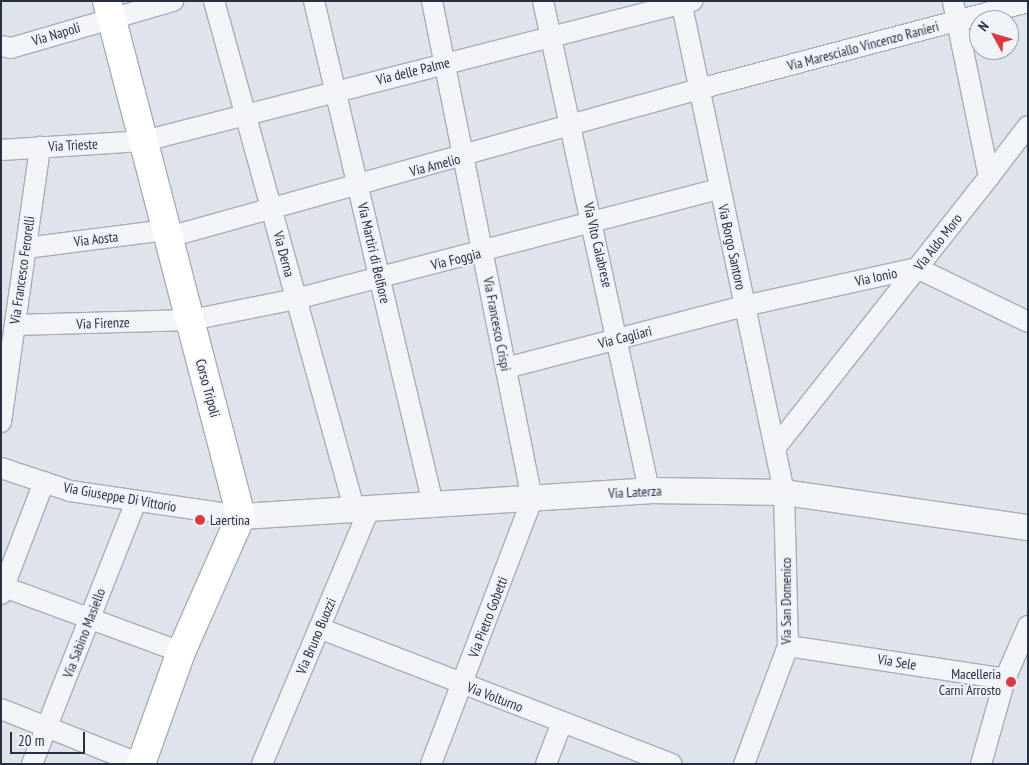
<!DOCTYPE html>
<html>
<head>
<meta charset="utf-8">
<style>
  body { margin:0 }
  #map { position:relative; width:1029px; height:765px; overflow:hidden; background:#dfe3ea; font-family:"PT Sans Narrow",sans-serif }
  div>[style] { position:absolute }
  .roads { filter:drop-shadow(1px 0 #a8adb8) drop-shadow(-1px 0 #a8adb8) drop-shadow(0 1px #a8adb8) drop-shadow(0 -1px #a8adb8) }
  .minor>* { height:20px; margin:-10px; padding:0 10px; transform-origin:10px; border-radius:10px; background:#f2f4f8 }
  .tertiary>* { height:25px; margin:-12.5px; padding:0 12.5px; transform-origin:12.5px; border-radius:12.5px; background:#f2f4f8 }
  .secondary>* { height:28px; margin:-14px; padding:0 14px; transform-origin:14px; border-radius:14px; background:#fff }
  .dots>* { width:14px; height:14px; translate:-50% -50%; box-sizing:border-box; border:2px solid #eff2f7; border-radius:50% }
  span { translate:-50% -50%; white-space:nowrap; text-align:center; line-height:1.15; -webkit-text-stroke:4px #eff2f7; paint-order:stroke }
  .street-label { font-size:14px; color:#272f42 }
  .poi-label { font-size:14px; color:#272f42 }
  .left { translate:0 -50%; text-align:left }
  .right { translate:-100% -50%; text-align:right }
  .frame { position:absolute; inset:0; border:2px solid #272f42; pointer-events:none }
  .north { position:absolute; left:969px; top:10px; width:50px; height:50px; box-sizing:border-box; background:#eff2f7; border:1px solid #9fa4af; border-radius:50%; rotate:309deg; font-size:14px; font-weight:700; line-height:20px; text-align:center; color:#272f42 }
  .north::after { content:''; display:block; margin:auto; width:18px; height:22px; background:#d93a46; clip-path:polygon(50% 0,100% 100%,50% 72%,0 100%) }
  .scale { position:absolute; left:10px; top:732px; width:75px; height:22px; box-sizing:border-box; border:2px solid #272f42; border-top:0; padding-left:6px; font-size:15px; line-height:18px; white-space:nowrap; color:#272f42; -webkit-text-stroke:4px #eff2f7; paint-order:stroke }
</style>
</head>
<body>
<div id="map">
  <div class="roads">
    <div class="minor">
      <i style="left:214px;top:1px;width:526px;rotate:74.56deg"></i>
      <i style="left:314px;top:1px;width:517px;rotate:76.69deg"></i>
      <i style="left:543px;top:1px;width:500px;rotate:77.77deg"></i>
      <i style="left:681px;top:1px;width:502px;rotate:78.15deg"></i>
      <i style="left:784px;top:492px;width:154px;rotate:88.5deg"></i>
      <i style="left:788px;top:646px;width:126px;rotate:110.4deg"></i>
      <i style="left:1px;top:46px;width:10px;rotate:11deg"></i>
      <i style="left:11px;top:48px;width:169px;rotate:-16.2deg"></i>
      <i style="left:1px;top:150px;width:143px;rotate:-3.6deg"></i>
      <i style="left:144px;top:141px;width:566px;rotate:-14.33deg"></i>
      <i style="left:989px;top:177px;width:64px;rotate:-52.6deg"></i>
      <i style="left:169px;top:237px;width:550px;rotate:-15.6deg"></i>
      <i style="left:699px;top:89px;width:340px;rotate:-14.8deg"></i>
      <i style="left:26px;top:248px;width:142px;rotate:-7.3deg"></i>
      <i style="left:15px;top:325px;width:176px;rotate:-1.6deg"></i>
      <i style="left:191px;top:320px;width:107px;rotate:-11.3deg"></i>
      <i style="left:296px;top:299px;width:437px;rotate:-14.6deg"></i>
      <i style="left:506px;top:368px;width:246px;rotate:-14.6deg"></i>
      <i style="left:744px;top:306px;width:177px;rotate:-12.4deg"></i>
      <i style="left:917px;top:268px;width:123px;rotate:25.9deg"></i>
      <i style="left:1px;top:422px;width:278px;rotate:-81.9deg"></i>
      <i style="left:775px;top:448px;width:345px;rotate:-51.7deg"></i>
      <i style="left:989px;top:177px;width:180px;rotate:-101.6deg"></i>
      <i style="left:1px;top:468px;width:73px;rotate:18.4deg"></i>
      <i style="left:70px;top:491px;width:173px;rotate:8.3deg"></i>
      <i style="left:4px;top:587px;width:189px;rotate:20.2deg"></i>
      <i style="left:1px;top:594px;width:120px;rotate:-69deg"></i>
      <i style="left:319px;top:628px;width:378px;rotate:21.1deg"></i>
      <i style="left:788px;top:646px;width:219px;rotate:8.6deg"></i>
      <i style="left:1px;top:709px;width:149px;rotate:21.6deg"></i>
      <i style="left:32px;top:764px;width:283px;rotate:-68.4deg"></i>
      <i style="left:262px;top:764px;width:279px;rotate:-67.2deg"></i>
      <i style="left:431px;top:764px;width:284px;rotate:-69.1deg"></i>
      <i style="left:532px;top:499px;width:508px;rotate:-101.35deg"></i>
      <i style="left:546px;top:764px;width:45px;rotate:-69.1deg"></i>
      <i style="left:981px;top:764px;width:88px;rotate:-74.2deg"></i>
      <i style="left:1005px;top:679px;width:58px;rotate:-66.5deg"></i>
    </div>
    <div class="tertiary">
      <i style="left:241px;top:516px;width:409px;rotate:-3.6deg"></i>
      <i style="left:649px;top:490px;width:135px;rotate:0.8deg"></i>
      <i style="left:784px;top:492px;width:246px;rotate:8.2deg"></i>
    </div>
    <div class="secondary">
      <i style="left:107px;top:1px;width:532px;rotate:75.42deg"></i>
      <i style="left:241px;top:516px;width:149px;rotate:113.8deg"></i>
      <i style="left:181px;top:652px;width:119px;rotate:109.7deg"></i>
    </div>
  </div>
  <div class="dots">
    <i style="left:200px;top:520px;background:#d93a46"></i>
    <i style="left:1011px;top:682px;background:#d93a46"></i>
  </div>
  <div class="street-label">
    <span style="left:56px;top:34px;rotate:-17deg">Via Napoli</span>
    <span style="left:863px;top:46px;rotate:-15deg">Via Maresciallo Vincenzo Ranieri</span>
    <span style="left:413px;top:71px;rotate:-14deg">Via delle Palme</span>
    <span style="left:73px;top:145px;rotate:-3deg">Via Trieste</span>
    <span style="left:435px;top:165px;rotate:-15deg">Via Amelio</span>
    <span style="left:96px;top:239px;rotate:-7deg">Via Aosta</span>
    <span style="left:938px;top:242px;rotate:-52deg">Via Aldo Moro</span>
    <span style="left:598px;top:245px;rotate:77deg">Via Vito Calabrese</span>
    <span style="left:732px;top:247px;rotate:78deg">Via Borgo Santoro</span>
    <span style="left:374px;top:253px;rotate:77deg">Via Martiri di Belfiore</span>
    <span style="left:284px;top:254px;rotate:75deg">Via Derna</span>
    <span style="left:456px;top:259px;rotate:-14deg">Via Foggia</span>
    <span style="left:22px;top:270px;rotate:-82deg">Via Francesco Ferorelli</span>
    <span style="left:876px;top:277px;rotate:-12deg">Via Ionio</span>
    <span style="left:103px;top:323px;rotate:-2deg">Via Firenze</span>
    <span style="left:497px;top:324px;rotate:79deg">Via Francesco Crispi</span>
    <span style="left:625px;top:337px;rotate:-14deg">Via Cagliari</span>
    <span style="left:208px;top:388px;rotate:75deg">Corso Tripoli</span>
    <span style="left:635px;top:492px;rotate:-3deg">Via Laterza</span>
    <span style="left:120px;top:497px;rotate:10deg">Via Giuseppe Di Vittorio</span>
    <span style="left:786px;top:601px;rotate:-90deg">Via San Domenico</span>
    <span style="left:488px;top:617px;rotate:-69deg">Via Pietro Gobetti</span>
    <span style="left:84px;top:633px;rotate:-69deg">Via Sabino Masiello</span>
    <span style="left:316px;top:636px;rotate:-67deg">Via Bruno Buozzi</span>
    <span style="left:897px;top:662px;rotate:9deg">Via Sele</span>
    <span style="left:495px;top:697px;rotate:21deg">Via Volturno</span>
  </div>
  <div class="poi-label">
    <span class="left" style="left:210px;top:520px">Laertina</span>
    <span class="right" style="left:1001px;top:682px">Macelleria<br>Carni Arrosto</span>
  </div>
  <div class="frame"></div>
  <div class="north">N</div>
  <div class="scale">20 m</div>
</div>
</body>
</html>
